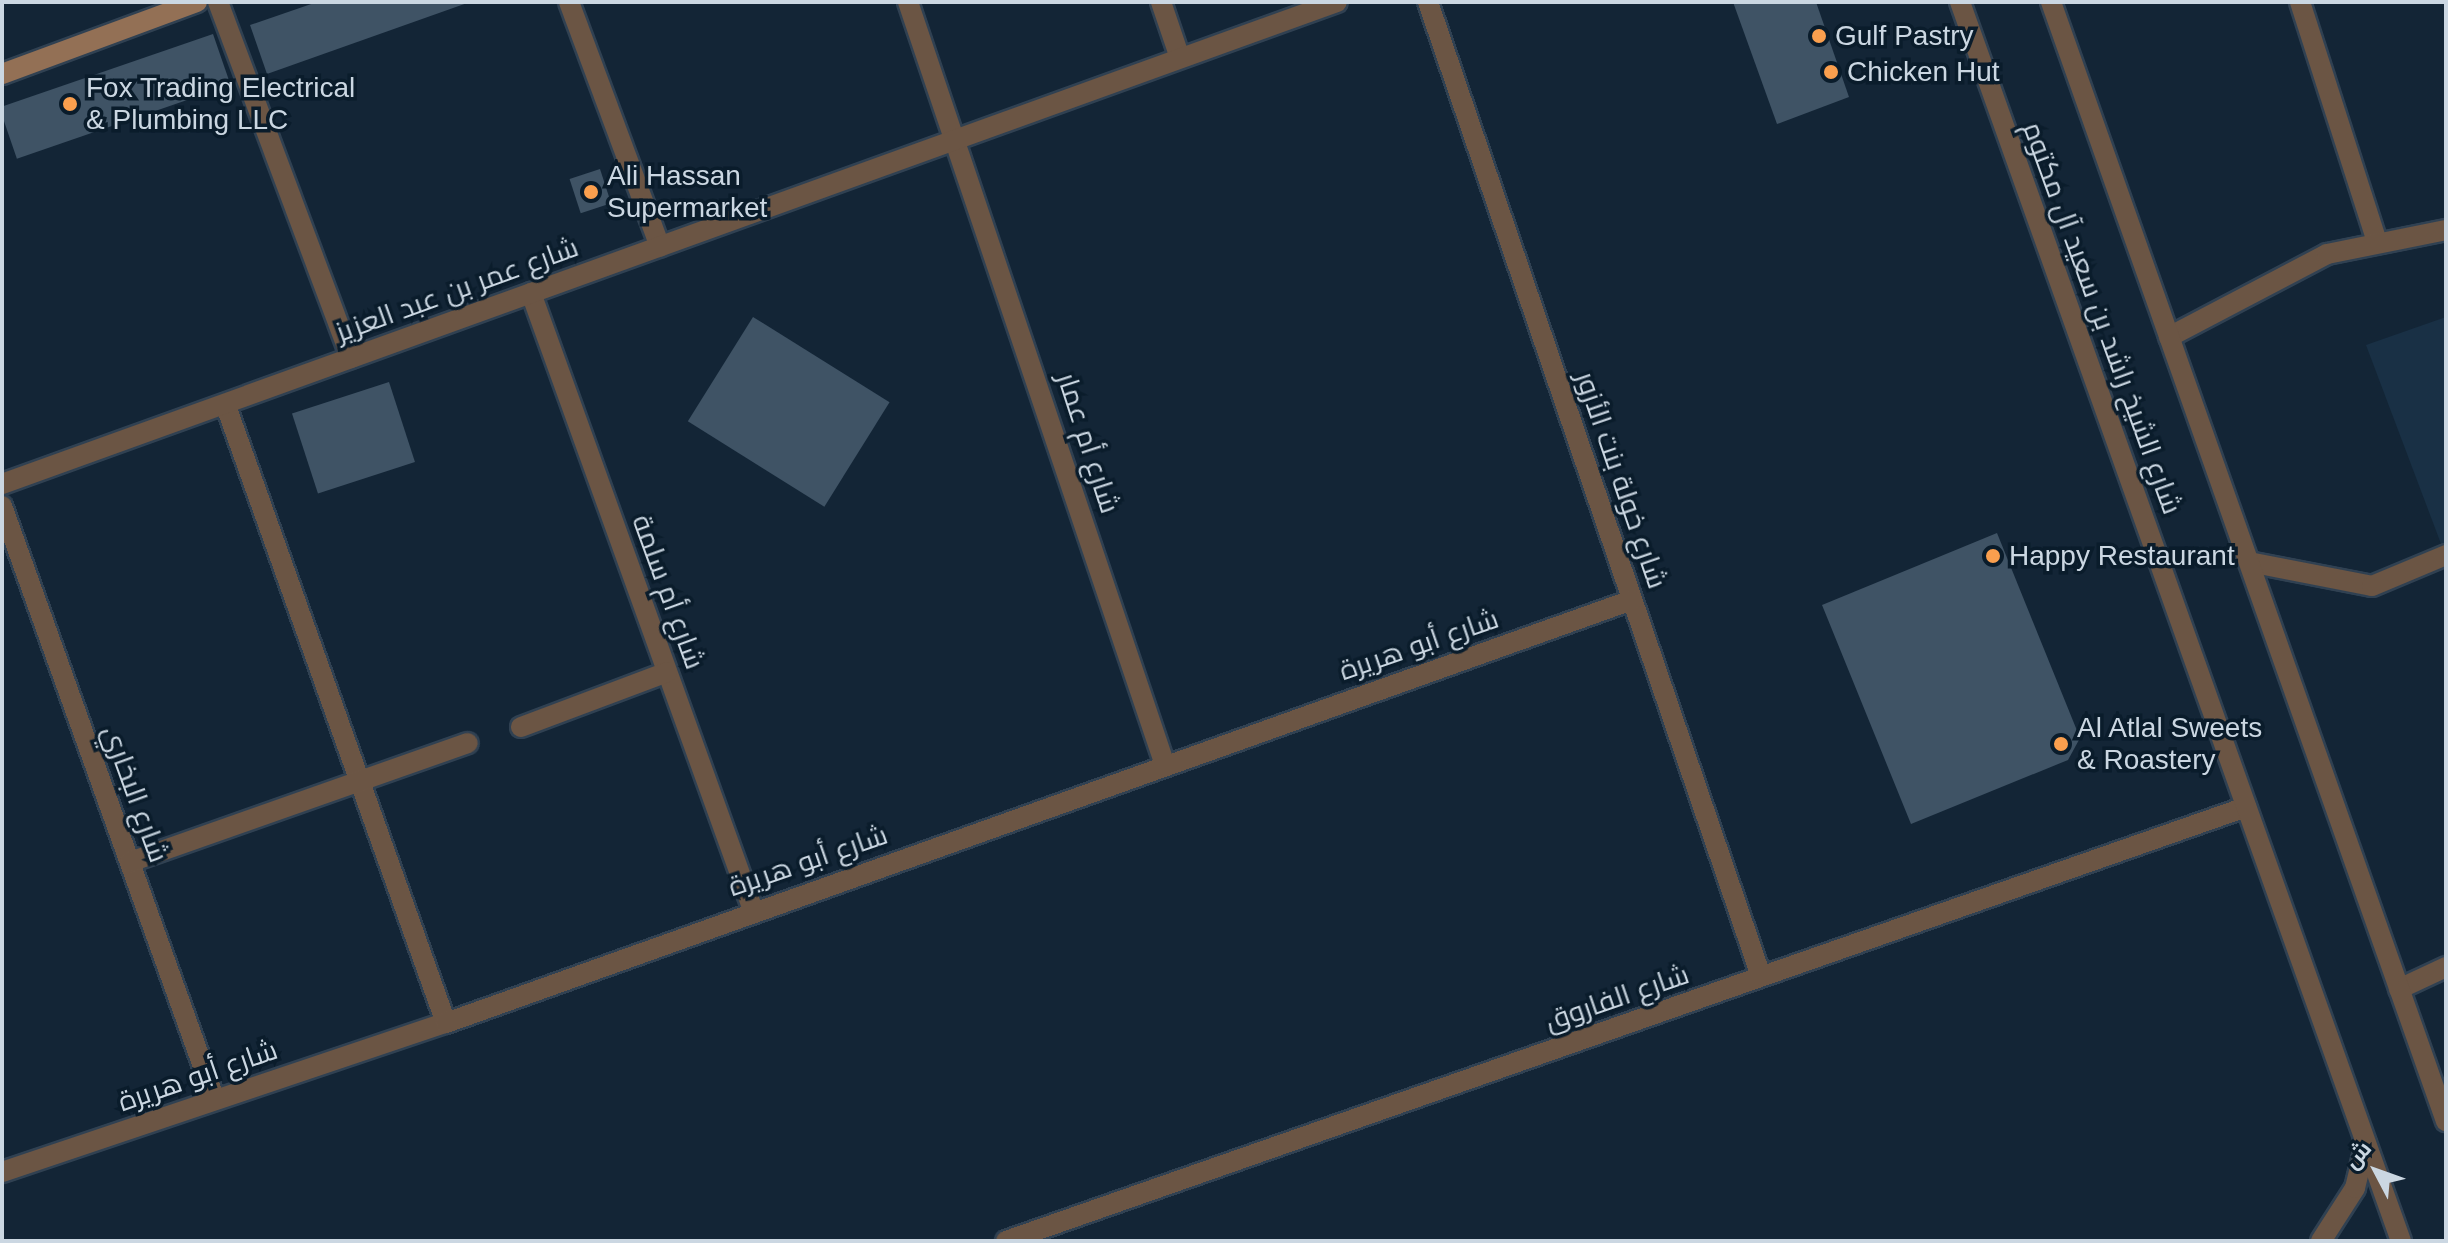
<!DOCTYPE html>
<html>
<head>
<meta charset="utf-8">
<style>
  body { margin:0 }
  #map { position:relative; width:2448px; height:1243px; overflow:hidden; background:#132536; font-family:Helvetica,Cairo,sans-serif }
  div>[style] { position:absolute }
  .built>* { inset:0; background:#193045 }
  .building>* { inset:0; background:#3f5365; transform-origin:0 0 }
  .roads { filter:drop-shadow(2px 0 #304152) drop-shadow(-2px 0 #304152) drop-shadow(0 2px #304152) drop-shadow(0 -2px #304152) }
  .service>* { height:20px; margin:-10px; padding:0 10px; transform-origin:10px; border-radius:10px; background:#6b5544 }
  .minor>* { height:20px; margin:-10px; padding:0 10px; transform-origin:10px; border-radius:10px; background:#6b5544 }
  .tertiary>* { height:20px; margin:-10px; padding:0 10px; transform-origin:10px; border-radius:10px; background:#6b5544 }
  .secondary>* { height:20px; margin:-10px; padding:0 10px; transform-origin:10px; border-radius:10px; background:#937055 }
  .dots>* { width:22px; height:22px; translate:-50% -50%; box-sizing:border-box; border:4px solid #0a1c2b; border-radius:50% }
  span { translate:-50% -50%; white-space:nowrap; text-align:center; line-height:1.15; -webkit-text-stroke:7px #0a1c2b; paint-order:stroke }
  .poi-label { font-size:28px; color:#cbd7e2 }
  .left { translate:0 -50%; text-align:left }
  .street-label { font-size:28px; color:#cbd7e2 }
  .frame { position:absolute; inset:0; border:4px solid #cbd7e2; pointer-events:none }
  .north { position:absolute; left:2336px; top:1131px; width:80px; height:80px; -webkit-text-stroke:6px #0a1c2b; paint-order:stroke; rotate:311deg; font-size:22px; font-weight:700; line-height:32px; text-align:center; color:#cbd7e2 }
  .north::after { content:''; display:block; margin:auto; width:28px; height:36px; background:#cbd7e2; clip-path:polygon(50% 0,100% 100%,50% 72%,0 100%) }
</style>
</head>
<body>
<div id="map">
  <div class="built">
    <i style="clip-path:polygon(2446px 317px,2446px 557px,2366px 345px)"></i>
  </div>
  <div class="building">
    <i style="clip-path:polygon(317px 2px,470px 2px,267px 74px,250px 25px)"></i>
    <i style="clip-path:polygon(1733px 2px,1816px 2px,1849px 97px,1777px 124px)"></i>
    <i style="left:213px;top:34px;width:54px;height:226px;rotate:71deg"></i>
    <i style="left:600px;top:169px;width:36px;height:32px;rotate:72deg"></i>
    <i style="left:753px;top:317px;width:161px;height:123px;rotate:32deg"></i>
    <i style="left:389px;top:382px;width:84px;height:102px;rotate:72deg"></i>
    <i style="clip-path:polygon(1997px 533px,2080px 738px,2068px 760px,1911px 824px,1822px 605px)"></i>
  </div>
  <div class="roads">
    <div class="service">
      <i style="left:2300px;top:2px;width:252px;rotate:72.2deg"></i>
      <i style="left:2169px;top:337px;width:178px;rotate:-27.7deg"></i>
      <i style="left:2327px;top:254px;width:121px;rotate:-11.4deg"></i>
      <i style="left:2249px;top:562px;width:125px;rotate:11deg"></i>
      <i style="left:2372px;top:586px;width:80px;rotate:-22.7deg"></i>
      <i style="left:2399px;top:989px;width:52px;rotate:-25.1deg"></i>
    </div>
    <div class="minor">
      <i style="left:218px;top:2px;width:380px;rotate:69.5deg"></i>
      <i style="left:569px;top:2px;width:261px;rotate:69.6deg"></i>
      <i style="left:908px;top:2px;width:805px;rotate:71.39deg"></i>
      <i style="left:1161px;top:2px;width:59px;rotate:71.3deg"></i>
      <i style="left:1428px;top:2px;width:1029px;rotate:71.13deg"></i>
      <i style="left:531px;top:293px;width:656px;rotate:70.21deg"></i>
      <i style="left:226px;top:406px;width:655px;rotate:70.38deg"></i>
      <i style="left:2px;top:484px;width:1419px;rotate:-19.85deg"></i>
      <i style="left:2px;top:506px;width:631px;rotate:70.27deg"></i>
      <i style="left:521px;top:727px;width:156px;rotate:-20.6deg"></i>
      <i style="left:130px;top:862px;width:358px;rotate:-19.4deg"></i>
      <i style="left:2px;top:1172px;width:468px;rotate:-18.6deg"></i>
      <i style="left:446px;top:1023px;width:1259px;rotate:-19.63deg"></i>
      <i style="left:1006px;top:1241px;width:1314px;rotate:-19.29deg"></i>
      <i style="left:2321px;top:1241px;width:63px;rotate:-57.3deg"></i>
      <i style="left:2355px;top:1188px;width:46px;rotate:-76.3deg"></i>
    </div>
    <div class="tertiary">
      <i style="left:1960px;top:2px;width:1315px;rotate:70.41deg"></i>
      <i style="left:2051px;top:2px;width:1187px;rotate:70.56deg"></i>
    </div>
    <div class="secondary">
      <i style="left:2px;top:74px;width:208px;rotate:-20.3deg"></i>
    </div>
  </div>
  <div class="dots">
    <i style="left:1819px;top:36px;background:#fa9f4e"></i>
    <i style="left:1831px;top:72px;background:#fa9f4e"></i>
    <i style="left:70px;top:104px;background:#fa9f4e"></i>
    <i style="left:591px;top:192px;background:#fa9f4e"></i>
    <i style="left:1993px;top:556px;background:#fa9f4e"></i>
    <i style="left:2061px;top:744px;background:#fa9f4e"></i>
  </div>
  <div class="poi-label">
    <span class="left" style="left:1835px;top:36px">Gulf Pastry</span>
    <span class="left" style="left:1847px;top:72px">Chicken Hut</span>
    <span class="left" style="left:86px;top:104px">Fox Trading Electrical<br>&amp; Plumbing LLC</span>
    <span class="left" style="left:607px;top:192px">Ali Hassan<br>Supermarket</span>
    <span class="left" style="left:2009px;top:556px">Happy Restaurant</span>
    <span class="left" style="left:2077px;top:744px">Al Atlal Sweets<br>&amp; Roastery</span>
  </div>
  <div class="street-label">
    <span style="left:457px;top:290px;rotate:-20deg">شارع عمر بن عبد العزيز</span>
    <span style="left:2102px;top:318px;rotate:70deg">شارع الشيخ راشد بن سعيد آل مكتوم</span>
    <span style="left:1088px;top:443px;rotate:72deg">شارع أم عمار</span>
    <span style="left:1621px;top:480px;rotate:71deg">شارع خولة بنت الأزور</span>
    <span style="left:668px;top:592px;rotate:70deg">شارع أم سلمة</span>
    <span style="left:1419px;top:645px;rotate:-19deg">شارع أبو هريرة</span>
    <span style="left:135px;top:794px;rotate:70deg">شارع البخاري</span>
    <span style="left:808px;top:861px;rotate:-19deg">شارع أبو هريرة</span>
    <span style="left:1617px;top:998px;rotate:-19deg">شارع الفاروق</span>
    <span style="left:198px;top:1076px;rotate:-19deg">شارع أبو هريرة</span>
  </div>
  <div class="frame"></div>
  <div class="north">ش</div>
</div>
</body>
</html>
